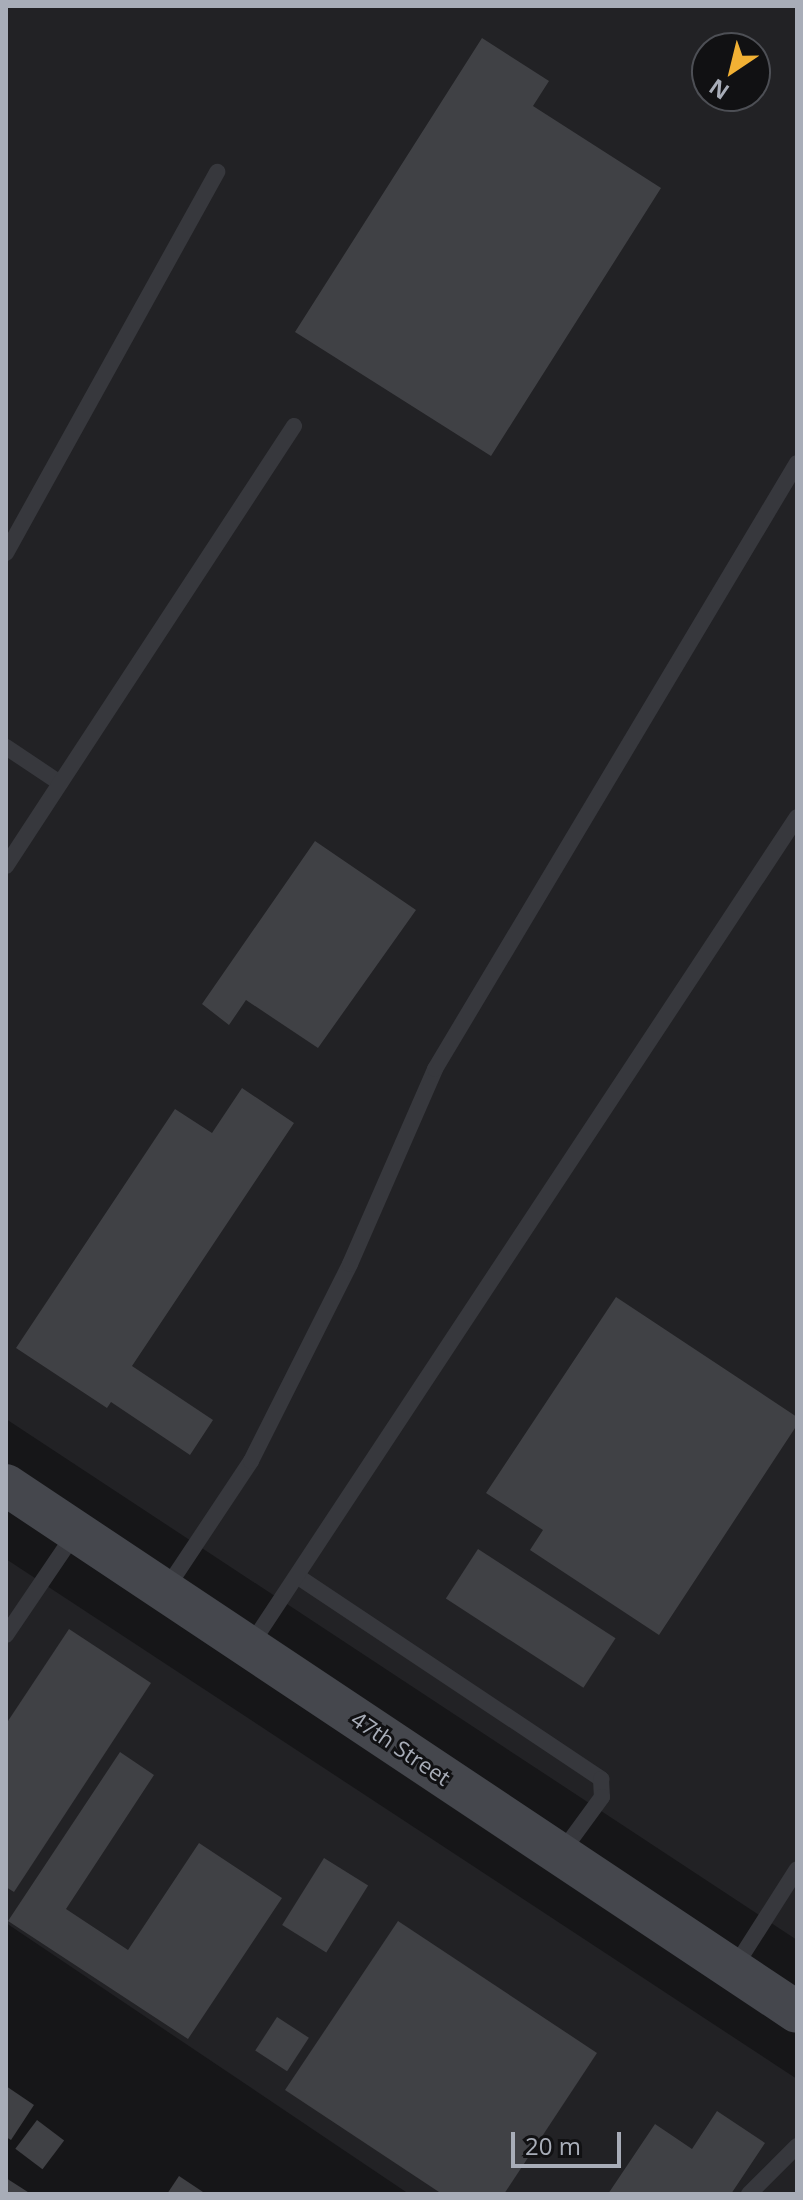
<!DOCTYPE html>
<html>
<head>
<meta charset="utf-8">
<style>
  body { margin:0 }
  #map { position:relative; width:803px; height:2200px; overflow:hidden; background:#161618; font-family:"Open Sans",sans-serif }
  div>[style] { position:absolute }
  .built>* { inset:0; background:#222225 }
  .building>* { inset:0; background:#404145; transform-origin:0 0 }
  .lane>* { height:16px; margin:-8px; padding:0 8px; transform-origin:8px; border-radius:8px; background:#37383d }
  .secondary>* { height:42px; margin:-21px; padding:0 21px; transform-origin:21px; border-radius:21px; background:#45474d }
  span { translate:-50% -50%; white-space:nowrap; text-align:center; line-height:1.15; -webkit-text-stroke:6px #111113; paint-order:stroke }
  .street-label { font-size:22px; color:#a8adb8 }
  .frame { position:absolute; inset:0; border:8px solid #a8adb8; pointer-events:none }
  .north { position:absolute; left:691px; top:32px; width:80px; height:80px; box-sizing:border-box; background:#111113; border:2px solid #4d4f55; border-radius:50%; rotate:215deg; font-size:22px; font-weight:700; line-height:32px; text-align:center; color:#a8adb8 }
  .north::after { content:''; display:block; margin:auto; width:28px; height:36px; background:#f2b134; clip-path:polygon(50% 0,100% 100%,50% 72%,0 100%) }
  .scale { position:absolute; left:511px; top:2132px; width:110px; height:36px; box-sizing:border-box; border:4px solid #a8adb8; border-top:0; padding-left:10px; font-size:24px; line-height:28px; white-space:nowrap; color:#a8adb8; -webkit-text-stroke:6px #111113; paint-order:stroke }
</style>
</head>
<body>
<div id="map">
  <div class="built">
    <i style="clip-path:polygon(evenodd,6px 6px,797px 6px,797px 1940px,6px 1419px,6px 6px,707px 48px,755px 48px,755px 96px,707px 96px,707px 48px)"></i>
    <i style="clip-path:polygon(6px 1559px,797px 2079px,797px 2194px,409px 2194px,6px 1923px)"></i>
  </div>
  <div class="building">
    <i style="clip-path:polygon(482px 38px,549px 81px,533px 106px,661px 188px,491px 456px,295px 332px)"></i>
    <i style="clip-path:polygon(315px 841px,416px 910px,318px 1048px,246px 1000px,229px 1025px,202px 1004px)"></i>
    <i style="clip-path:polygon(242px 1088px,294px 1123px,132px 1366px,213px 1420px,190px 1455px,111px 1402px,107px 1408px,16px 1348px,175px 1109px,212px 1133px)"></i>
    <i style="clip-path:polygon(616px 1297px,797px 1417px,797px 1425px,659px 1635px,530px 1550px,543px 1530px,486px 1493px)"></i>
    <i style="left:478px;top:1549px;width:164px;height:59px;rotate:33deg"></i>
    <i style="clip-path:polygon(69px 1629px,151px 1683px,14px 1892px,6px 1887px,6px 1724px)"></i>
    <i style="clip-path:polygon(120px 1752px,154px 1775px,66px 1909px,128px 1950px,199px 1843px,282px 1898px,188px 2039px,8px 1921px)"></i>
    <i style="left:324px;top:1858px;width:52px;height:79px;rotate:32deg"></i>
    <i style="clip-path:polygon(398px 1921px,597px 2053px,504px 2194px,442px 2194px,285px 2090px)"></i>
    <i style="left:277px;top:2017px;width:38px;height:40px;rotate:33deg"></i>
    <i style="clip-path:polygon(6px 2086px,34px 2105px,11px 2140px,6px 2137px)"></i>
    <i style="clip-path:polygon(717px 2111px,765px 2143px,731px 2194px,608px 2194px,655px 2124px,692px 2149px)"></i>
    <i style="left:37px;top:2120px;width:34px;height:36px;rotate:37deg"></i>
    <i style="clip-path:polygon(179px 2176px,206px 2194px,167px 2194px)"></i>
    <i style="clip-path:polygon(6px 2178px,31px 2194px,6px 2194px)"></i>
  </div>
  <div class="lane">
    <i style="left:6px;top:553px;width:436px;rotate:-61deg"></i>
    <i style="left:6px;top:747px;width:65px;rotate:33.7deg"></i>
    <i style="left:6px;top:866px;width:526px;rotate:-56.79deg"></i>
    <i style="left:297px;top:1576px;width:366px;rotate:33.7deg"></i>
    <i style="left:601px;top:1779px;width:18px;rotate:87deg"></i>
    <i style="left:602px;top:1797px;width:69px;rotate:126.2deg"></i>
    <i style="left:166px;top:1589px;width:154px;rotate:-56.4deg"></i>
    <i style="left:251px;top:1461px;width:220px;rotate:-63.3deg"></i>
    <i style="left:350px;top:1264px;width:213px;rotate:-66.4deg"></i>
    <i style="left:435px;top:1069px;width:706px;rotate:-59.15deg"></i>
    <i style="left:6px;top:1635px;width:123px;rotate:-55.9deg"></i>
    <i style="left:250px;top:1646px;width:993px;rotate:-56.58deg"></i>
    <i style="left:734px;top:1968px;width:117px;rotate:-57.5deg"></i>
    <i style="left:749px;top:2194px;width:68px;rotate:-45deg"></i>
  </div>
  <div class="secondary">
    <i style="left:6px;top:1485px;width:950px;rotate:33.67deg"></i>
  </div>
  <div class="street-label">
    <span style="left:401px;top:1748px;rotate:34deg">47th Street</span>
  </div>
  <div class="frame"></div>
  <div class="north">N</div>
  <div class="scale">20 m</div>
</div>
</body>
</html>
